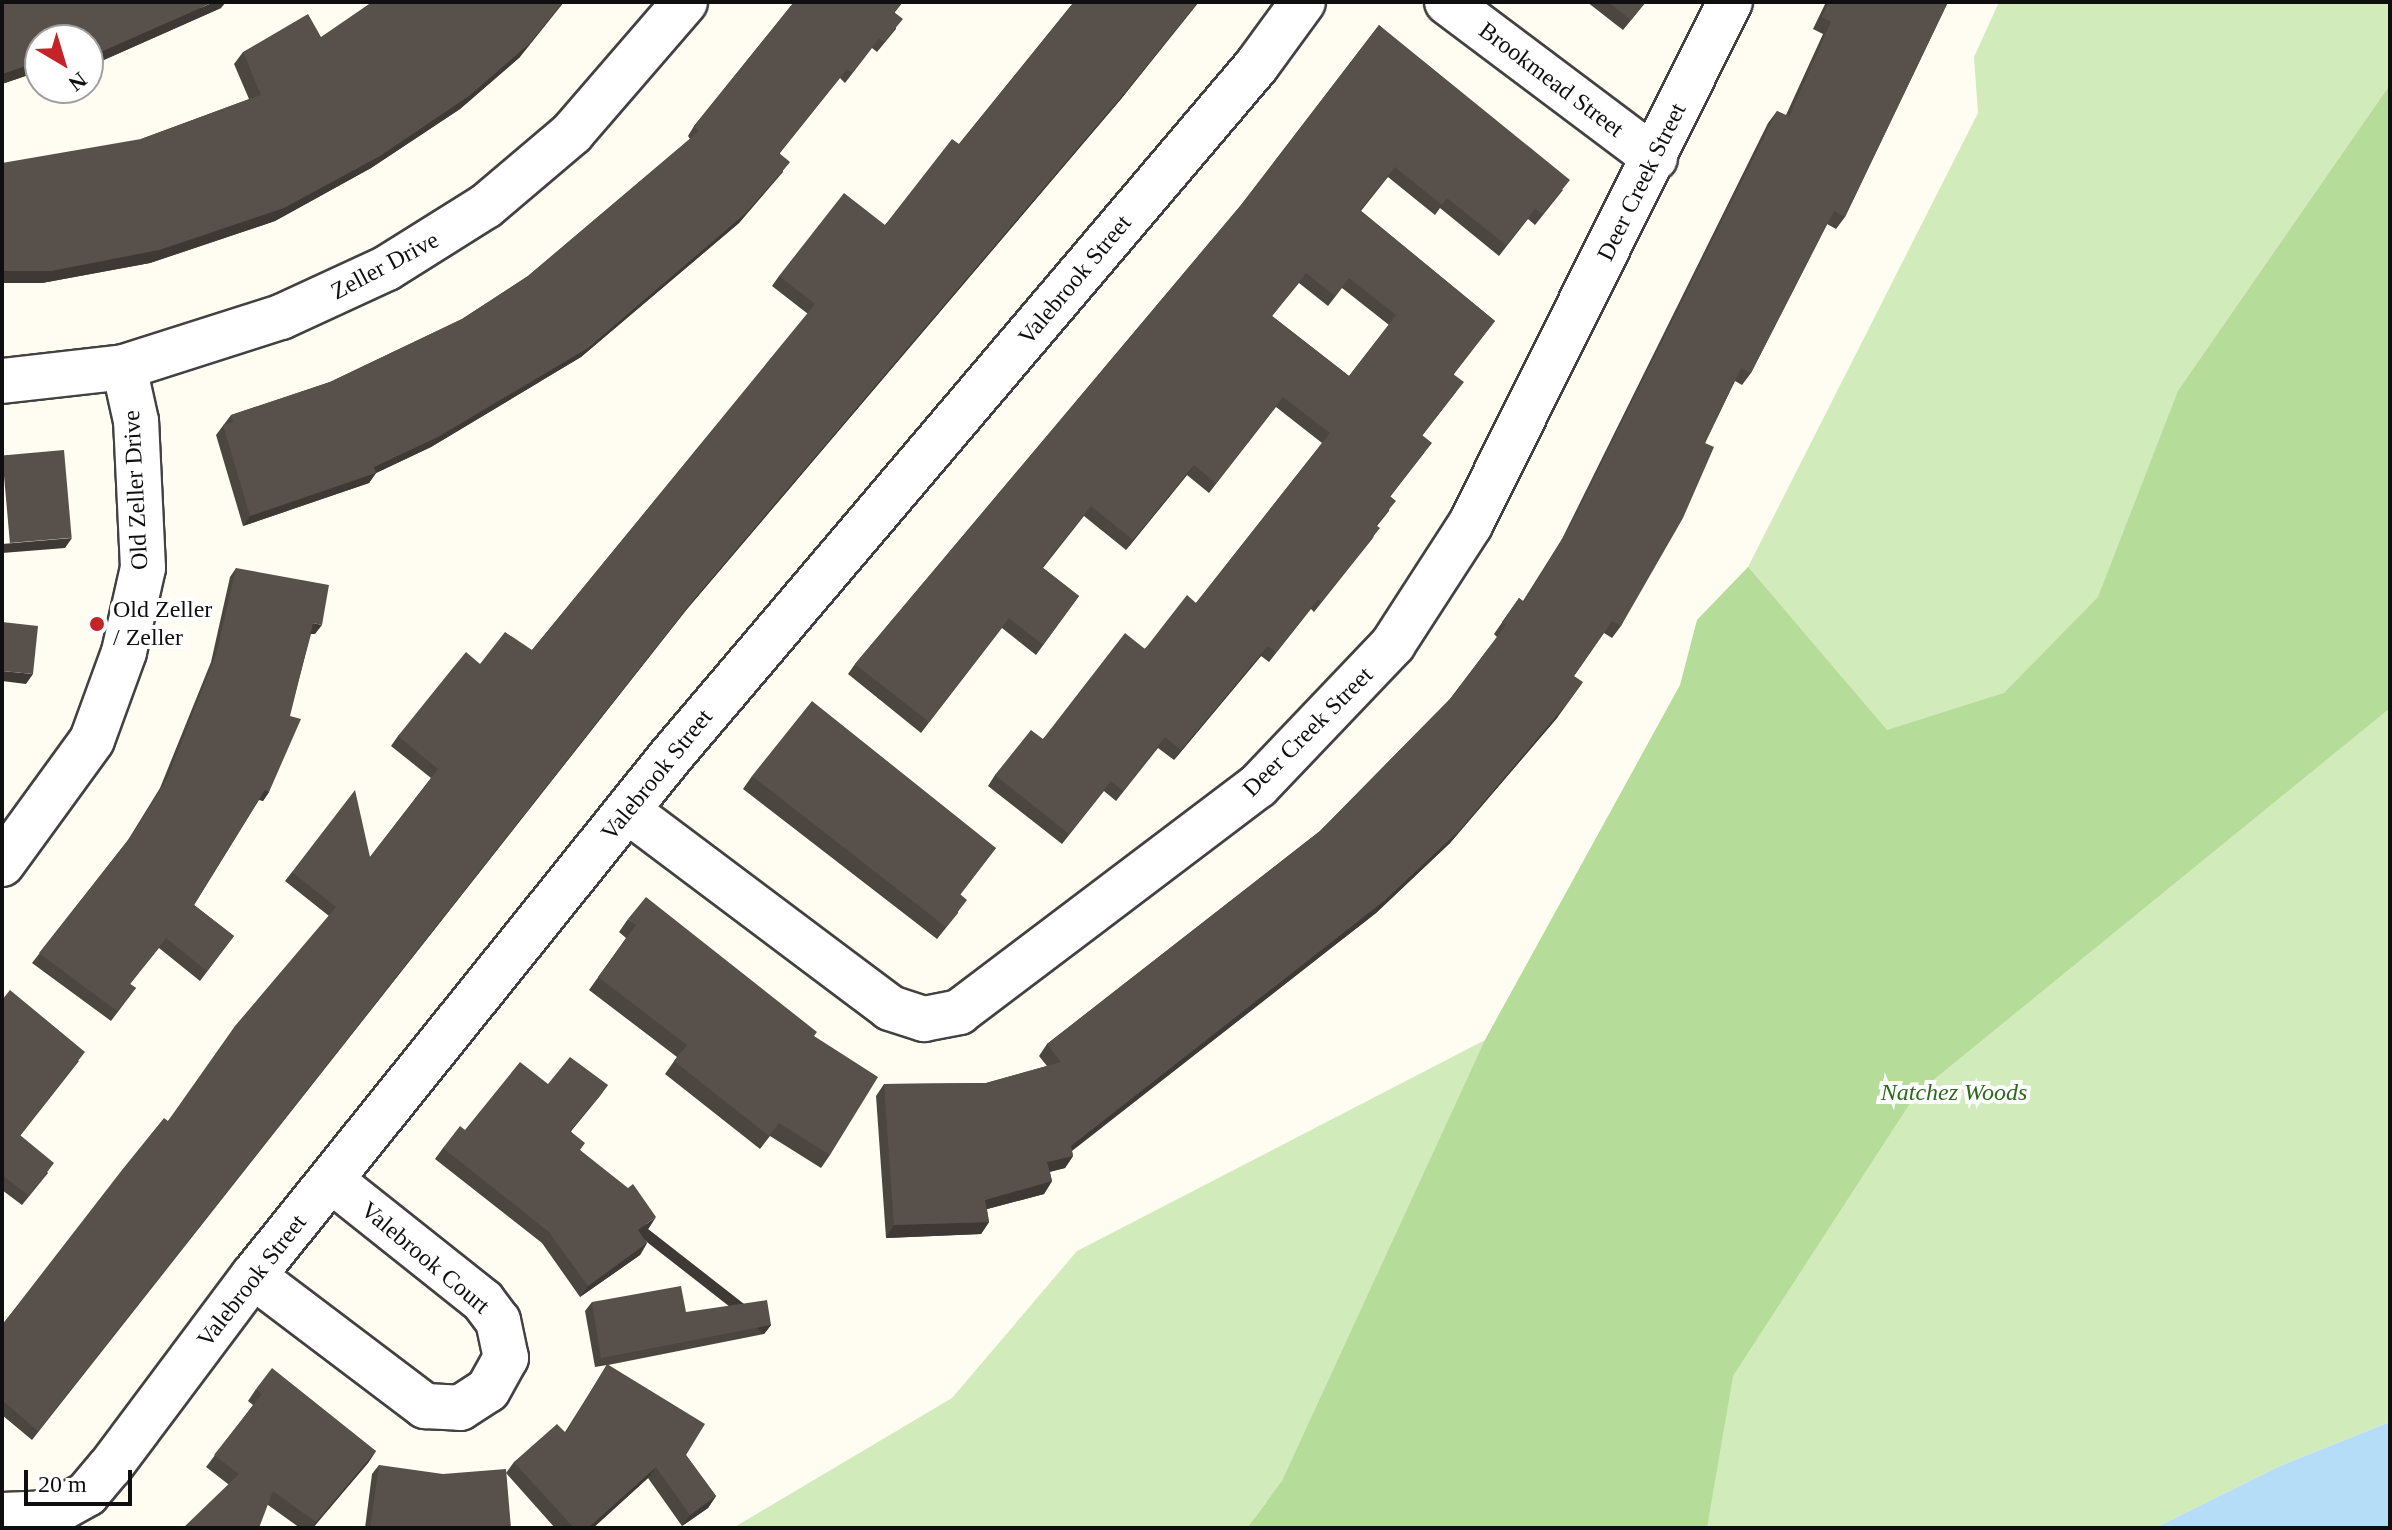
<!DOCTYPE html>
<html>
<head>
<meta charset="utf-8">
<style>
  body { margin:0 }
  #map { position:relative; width:2392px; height:1530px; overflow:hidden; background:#fffdf2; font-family:"Times New Roman",serif }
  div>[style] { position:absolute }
  .green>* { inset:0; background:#d2ebba }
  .forest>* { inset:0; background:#b5dc98 }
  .water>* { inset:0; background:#b5ddf8 }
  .roads { filter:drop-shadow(2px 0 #424242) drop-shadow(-2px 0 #424242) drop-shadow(0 2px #424242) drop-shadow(0 -2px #424242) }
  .minor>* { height:44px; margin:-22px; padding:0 22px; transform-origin:22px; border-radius:22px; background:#fff }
  .wall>* { inset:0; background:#4c4640 }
  .shaded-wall>* { inset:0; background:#3e3934; transform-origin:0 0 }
  .building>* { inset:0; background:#58514b; transform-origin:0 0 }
  .dots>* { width:22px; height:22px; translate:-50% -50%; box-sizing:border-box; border:4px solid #fff; border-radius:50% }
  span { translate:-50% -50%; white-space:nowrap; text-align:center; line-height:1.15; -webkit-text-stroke:8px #fff; paint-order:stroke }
  .street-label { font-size:24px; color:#0f0f0f }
  .poi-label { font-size:24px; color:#0f0f0f }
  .left { translate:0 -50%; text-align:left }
  .park-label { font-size:24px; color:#2b6a1d; font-style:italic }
  .frame { position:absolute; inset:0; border:4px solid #0f0f0f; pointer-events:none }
  .north { position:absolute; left:24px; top:24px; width:80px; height:80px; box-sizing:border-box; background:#fff; border:2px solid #9f9f9f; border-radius:50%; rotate:142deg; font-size:22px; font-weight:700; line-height:32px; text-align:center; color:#0f0f0f }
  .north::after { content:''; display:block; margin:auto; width:28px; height:36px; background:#c42327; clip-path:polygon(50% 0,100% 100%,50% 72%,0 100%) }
  .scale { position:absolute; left:24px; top:1470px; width:108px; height:36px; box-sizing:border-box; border:4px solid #0f0f0f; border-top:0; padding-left:10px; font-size:24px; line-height:28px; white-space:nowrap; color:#0f0f0f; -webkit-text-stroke:6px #fff; paint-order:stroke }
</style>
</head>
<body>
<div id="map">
  <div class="green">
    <i style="clip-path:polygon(1999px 2px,2390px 2px,2390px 1422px,2280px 1466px,2155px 1528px,1286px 1528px,1266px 1502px,1247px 1528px,733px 1528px,952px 1398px,1077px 1251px,1485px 1040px,1748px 567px,1978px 113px,1974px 57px)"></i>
  </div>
  <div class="forest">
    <i style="clip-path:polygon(2390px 85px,2390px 708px,1916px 1094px,1733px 1376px,1707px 1528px,1247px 1528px,1282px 1481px,1485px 1040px,1680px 685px,1697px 620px,1748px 567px,1887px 730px,2004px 693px,2098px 597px,2178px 391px)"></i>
  </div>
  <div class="water">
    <i style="clip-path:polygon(2390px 1422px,2390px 1528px,2155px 1528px,2280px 1466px)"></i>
  </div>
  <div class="roads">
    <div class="minor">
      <i style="left:1447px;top:2px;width:260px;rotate:36.9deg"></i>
      <i style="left:2px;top:381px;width:123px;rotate:-6.5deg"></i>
      <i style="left:124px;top:367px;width:165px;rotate:-17.7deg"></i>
      <i style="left:281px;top:317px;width:117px;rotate:-24.8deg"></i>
      <i style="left:387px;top:268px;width:117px;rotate:-32.1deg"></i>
      <i style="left:486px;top:206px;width:113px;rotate:-40.3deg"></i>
      <i style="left:572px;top:133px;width:173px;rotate:-49.2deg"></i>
      <i style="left:628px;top:811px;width:328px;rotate:36.9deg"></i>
      <i style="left:890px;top:1008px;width:36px;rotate:18deg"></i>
      <i style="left:924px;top:1019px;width:36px;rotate:-11deg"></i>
      <i style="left:959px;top:1012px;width:375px;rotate:-37.1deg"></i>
      <i style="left:1258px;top:786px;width:196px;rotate:-46.4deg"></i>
      <i style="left:1393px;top:644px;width:142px;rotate:-57.1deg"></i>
      <i style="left:1470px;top:525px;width:584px;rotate:-63.57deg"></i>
      <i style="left:2px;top:864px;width:153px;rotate:-54deg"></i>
      <i style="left:92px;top:740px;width:94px;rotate:-70deg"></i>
      <i style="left:124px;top:652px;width:86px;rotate:-77.3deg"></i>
      <i style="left:143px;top:568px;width:147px;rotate:-92.7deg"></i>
      <i style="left:136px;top:421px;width:55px;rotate:-102.5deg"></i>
      <i style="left:253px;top:1276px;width:216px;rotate:37.1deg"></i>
      <i style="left:425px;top:1406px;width:35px;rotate:3deg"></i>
      <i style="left:460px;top:1408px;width:33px;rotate:-33deg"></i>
      <i style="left:488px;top:1390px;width:37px;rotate:-61deg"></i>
      <i style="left:506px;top:1358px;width:38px;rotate:-102deg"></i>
      <i style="left:498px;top:1321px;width:25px;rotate:-127deg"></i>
      <i style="left:483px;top:1301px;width:193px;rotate:-141.5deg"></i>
      <i style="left:2px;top:1515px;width:51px;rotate:-2.2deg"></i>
      <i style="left:53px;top:1513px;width:39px;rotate:-29deg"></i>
      <i style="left:87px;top:1494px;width:35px;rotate:-50deg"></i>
      <i style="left:110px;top:1467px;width:239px;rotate:-53.2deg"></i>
      <i style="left:253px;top:1276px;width:666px;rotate:-51.22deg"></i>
      <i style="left:670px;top:757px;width:907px;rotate:-49.69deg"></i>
      <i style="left:1257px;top:65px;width:78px;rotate:-53.9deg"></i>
    </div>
  </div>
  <div class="wall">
    <i style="clip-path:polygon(2px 2px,221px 8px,88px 67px,88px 40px,40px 40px,40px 71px,2px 84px)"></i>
    <i style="clip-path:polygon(794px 2px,903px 2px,895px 12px,896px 29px,877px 52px,872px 48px,845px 83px,840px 78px,780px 153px,783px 172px,739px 223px,581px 357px,431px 447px,376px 473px,369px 483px,243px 526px,216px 435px,231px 415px,330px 382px,462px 319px,528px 276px,690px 139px,688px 136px,694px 126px)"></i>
    <i style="clip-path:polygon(1072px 2px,1199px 2px,1121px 99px,687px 609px,32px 1440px,2px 1415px,2px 1325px,168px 1121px,329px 916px,285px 881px,292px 872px,370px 857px,431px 778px,391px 746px,398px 736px,480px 664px,532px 650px,808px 314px,772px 286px,779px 276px,885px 225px,959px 144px,1073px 3px)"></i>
    <i style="clip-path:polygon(1587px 2px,1646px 2px,1623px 30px)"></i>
    <i style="clip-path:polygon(1826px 2px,1948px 2px,1845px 217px,1836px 229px,1827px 224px,1751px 373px,1742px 385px,1735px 381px,1705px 443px,1621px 626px,1612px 638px,1604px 633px,1574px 676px,1557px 718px,1450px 843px,1376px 913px,1072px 1151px,1073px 1156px,1065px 1168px,1050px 1172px,1052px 1181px,1044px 1194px,987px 1209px,989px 1222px,981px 1234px,886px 1238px,876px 1096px,884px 1084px,986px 1083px,1047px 1066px,1039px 1056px,1047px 1044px,1320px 831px,1450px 699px,1497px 637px,1494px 634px,1519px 598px,1523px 601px,1562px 539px,1768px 123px,1777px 111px,1786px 115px,1823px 34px,1813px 29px)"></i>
    <i style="clip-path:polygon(evenodd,1379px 25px,1563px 190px,1535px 225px,1528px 219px,1499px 256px,1440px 208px,1435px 215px,1388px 177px,1361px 211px,1495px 321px,1454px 374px,1456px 392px,1422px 436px,1424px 453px,1390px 497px,1389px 511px,1377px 526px,1373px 538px,1314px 612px,1311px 609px,1269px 662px,1261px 656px,1174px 760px,1158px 748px,1116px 801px,1104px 791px,1062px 844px,988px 786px,995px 775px,1043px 739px,1196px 603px,1322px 443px,1276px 407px,1209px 493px,1187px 475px,1126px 550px,1084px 516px,1043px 568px,1079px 596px,1036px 655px,1002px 628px,921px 733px,848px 674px,855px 664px,1241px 205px,1379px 25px,1299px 283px,1328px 306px,1342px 288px,1389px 325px,1349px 376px,1272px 316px,1299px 283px)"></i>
    <i style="clip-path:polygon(321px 37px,520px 57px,460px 109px,371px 168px,275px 221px,150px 263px,42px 283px,141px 139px,249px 99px,234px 64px,243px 52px)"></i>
    <i style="clip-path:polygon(236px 568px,315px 634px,311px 634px,269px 792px,263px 801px,259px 800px,194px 905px,234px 936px,200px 981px,159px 948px,130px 984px,136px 988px,111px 1021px,32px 963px,128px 840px,160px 788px,211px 662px,230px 577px)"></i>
    <i style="clip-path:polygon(752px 776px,996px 848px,960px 895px,958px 913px,937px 939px,743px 789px)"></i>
    <i style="clip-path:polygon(628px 919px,814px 1036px,830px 1155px,821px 1168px,770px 1136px,760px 1149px,665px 1074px,677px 1057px,589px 990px,626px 938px,619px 932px)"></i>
    <i style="clip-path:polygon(2px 1000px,79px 1061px,20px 1136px,48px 1173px,22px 1205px,2px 1190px)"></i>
    <i style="clip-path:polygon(548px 1084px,608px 1085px,571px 1131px,580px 1150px,649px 1228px,640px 1234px,647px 1243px,640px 1255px,580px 1297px,542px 1243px,435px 1159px,443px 1148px,465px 1130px)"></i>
    <i style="clip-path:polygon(592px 1302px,686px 1312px,771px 1325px,764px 1334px,608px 1365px,686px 1455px,716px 1496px,708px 1508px,682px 1526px,648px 1478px,593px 1528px,555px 1528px,506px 1473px,514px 1462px,565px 1432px,607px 1365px,595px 1367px,585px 1311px)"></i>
    <i style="clip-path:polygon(256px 1389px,376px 1451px,368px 1463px,313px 1528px,300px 1528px,268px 1505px,228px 1484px,206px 1467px,253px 1405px,248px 1401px)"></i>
    <i style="clip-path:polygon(379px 1465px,511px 1528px,365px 1528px,372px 1474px)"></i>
  </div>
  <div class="shaded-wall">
    <i style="clip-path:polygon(214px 2px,226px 2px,221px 8px,88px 67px,96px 54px)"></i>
    <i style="clip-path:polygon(563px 2px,564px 2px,520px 57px,460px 109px,371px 168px,275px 221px,150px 263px,42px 283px,2px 283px,2px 271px)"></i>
    <i style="clip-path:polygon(1198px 2px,1121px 99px,687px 609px,32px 1440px,694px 599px)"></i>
    <i style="clip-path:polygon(40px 61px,40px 71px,2px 84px,2px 74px)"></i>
    <i style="clip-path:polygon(790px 162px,739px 223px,581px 357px,431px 447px,376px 473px,369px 483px,243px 526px,250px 516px,374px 467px)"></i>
    <i style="clip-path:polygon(1194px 465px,1187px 475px,1126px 550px,1133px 540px)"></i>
    <i style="clip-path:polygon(72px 538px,65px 548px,2px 553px,2px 544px)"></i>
    <i style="clip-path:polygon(313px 623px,322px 625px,315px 634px,307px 633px)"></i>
    <i style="clip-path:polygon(1268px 646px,1261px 656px,1174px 760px,1181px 750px)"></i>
    <i style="clip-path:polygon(2px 671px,33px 674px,26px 684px,2px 681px)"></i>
    <i style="clip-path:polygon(1583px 682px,1557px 718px,1450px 843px,1376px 913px,1062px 1158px,1071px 1146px)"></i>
    <i style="clip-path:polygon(265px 790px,269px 792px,263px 801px,258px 799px)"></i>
    <i style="clip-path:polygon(608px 1085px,600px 1096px,562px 1142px,570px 1131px)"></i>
    <i style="clip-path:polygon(1073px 1156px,1065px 1168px,1039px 1174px,1047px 1162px)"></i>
    <i style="clip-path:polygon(1052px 1181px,1044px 1194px,976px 1212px,985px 1200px)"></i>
    <i style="clip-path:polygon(656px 1217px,649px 1228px,630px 1241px,638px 1230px)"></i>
    <i style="clip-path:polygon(989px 1222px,981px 1234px,886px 1238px,894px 1225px)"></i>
    <i style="clip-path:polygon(647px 1243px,640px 1255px,580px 1297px,588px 1286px)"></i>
    <i style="left:771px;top:1325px;width:11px;height:173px;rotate:128deg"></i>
    <i style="clip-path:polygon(376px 1451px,368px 1463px,312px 1528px,316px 1522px)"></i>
    <i style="clip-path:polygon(656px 1467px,648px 1478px,593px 1528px,588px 1528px)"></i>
    <i style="clip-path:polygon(716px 1496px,708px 1508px,682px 1526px,690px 1515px)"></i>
  </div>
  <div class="building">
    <i style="clip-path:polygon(2px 2px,214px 2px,96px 54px,91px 43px,88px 44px,88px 40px,40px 40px,40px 61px,2px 74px)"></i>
    <i style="clip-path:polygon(372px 2px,563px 2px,529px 44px,469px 96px,380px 156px,284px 208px,159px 250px,51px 271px,2px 271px,2px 163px,141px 139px,261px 95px,243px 52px,308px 14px,321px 37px)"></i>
    <i style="clip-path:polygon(794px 2px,902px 2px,894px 12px,903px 19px,884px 42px,879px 38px,852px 73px,847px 69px,779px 153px,790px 162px,746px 213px,588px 348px,438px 437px,374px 467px,376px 473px,250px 516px,223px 425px,233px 422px,231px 415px,330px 382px,462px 319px,528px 276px,699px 131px,694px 126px)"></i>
    <i style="clip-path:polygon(1074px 2px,1198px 2px,1128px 89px,694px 599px,38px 1431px,2px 1400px,2px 1325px,122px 1170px,164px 1118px,168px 1121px,235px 1026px,336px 907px,292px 872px,355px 790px,370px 857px,438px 769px,398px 736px,452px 669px,466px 652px,480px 664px,505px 632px,532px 650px,815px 304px,779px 276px,844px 193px,885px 225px,952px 139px,959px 144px)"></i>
    <i style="clip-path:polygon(1608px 2px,1645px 2px,1631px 20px)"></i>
    <i style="clip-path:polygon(1829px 2px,1948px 2px,1845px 217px,1834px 211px,1751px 373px,1741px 368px,1705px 443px,1714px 447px,1683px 518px,1621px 626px,1612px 621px,1574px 676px,1583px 682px,1565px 706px,1459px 831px,1384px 901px,1071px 1146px,1073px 1156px,1047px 1162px,1052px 1181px,985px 1200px,989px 1222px,894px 1225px,884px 1084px,986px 1083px,1061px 1062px,1047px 1044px,1320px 831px,1450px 699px,1506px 625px,1502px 622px,1519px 598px,1524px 602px,1570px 526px,1777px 111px,1789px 117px,1831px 22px,1822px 17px)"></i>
    <i style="clip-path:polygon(evenodd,1379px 25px,1570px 180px,1542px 214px,1535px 209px,1506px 245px,1447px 198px,1442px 205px,1395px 167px,1360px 210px,1495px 321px,1453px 374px,1464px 382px,1422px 435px,1432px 443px,1390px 496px,1396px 501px,1376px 525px,1380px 528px,1321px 602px,1318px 599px,1276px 652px,1268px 646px,1181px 750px,1165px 737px,1123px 791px,1111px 781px,1069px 834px,995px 775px,1031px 730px,1043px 739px,1125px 633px,1145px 649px,1187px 595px,1196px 603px,1330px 433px,1283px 397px,1216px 483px,1194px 465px,1133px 540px,1091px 506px,1042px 567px,1079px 596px,1043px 645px,1009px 618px,929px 722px,855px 664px,1241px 205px,1379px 25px,1306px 273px,1335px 296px,1349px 278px,1396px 315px,1349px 376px,1272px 316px,1306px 273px)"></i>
    <i style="left:64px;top:450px;width:88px;height:62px;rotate:85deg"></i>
    <i style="clip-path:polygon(236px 568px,329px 585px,322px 625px,313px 623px,290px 716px,301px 719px,269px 792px,265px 790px,194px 905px,234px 936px,207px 971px,166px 938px,130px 984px,136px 988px,117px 1011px,39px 953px,132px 835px,167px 779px,217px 652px)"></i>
    <i style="clip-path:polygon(2px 622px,38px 626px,33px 674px,2px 671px)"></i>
    <i style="clip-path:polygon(812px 701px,996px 848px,960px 894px,967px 900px,946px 927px,752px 776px)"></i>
    <i style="clip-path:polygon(646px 897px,817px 1032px,814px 1036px,878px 1077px,830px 1155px,779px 1123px,769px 1136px,674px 1061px,687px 1045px,598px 977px,636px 925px,628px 919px)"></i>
    <i style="clip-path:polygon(10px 990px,85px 1052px,20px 1135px,54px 1163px,29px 1196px,2px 1175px,2px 1000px)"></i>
    <i style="clip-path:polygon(570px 1057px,608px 1085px,570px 1131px,585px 1143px,580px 1150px,628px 1188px,633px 1184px,656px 1217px,638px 1230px,647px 1243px,588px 1286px,549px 1232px,443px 1148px,460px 1126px,465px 1130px,520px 1062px,548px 1084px)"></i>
    <i style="clip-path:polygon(681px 1286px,686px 1312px,767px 1300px,771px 1325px,601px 1358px,592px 1302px)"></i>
    <i style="clip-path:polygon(607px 1364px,705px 1424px,686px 1455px,716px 1496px,690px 1515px,656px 1467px,588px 1528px,574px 1528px,514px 1462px,557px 1424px,566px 1433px)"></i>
    <i style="clip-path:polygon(272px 1368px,376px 1451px,316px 1522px,273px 1491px,259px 1528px,183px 1528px,239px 1474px,214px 1455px,262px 1394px,256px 1389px)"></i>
    <i style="clip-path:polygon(379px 1465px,443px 1474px,506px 1469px,511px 1528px,370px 1528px)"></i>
  </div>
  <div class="dots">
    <i style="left:97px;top:624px;background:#c42327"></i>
  </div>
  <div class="street-label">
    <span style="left:1551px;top:80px;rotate:37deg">Brookmead Street</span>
    <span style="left:1642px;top:182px;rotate:-64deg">Deer Creek Street</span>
    <span style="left:385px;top:266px;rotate:-28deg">Zeller Drive</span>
    <span style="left:1075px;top:280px;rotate:-50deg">Valebrook Street</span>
    <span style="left:136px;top:490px;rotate:-93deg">Old Zeller Drive</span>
    <span style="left:1308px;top:732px;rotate:-45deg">Deer Creek Street</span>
    <span style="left:657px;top:775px;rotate:-51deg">Valebrook Street</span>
    <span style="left:425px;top:1258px;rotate:40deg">Valebrook Court</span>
    <span style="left:252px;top:1281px;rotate:-52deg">Valebrook Street</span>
  </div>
  <div class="poi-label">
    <span class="left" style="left:113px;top:624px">Old Zeller<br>/ Zeller</span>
  </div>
  <div class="park-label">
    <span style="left:1954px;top:1093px">Natchez Woods</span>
  </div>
  <div class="frame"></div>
  <div class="north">N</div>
  <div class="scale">20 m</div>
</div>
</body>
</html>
